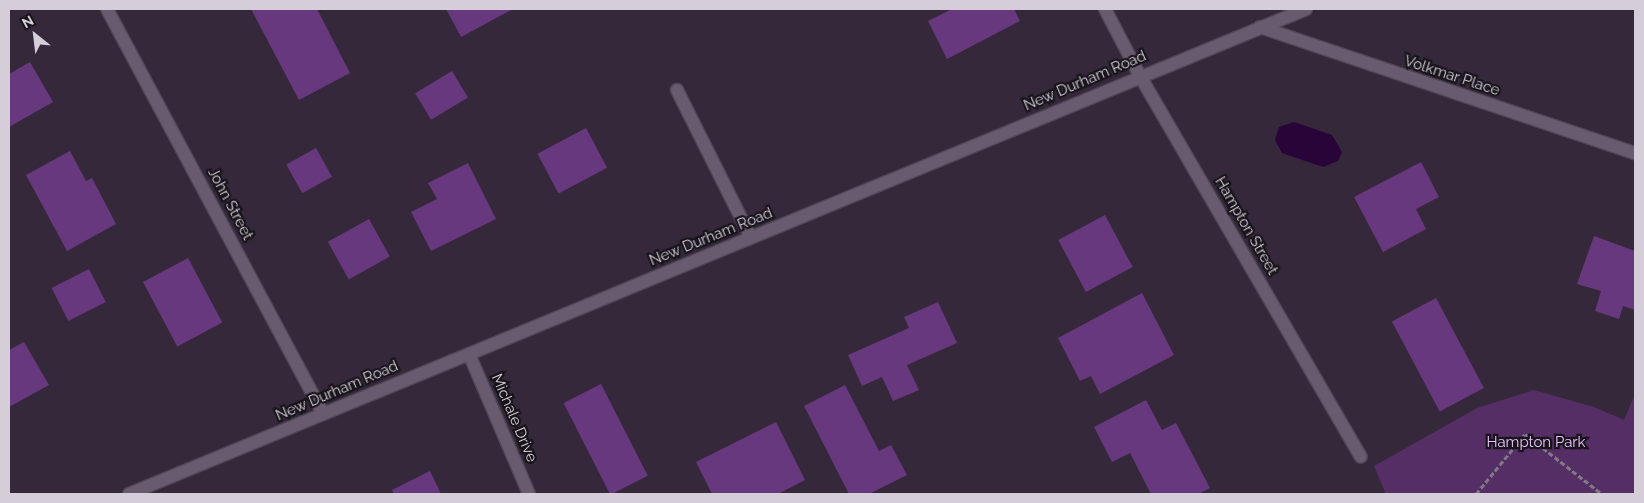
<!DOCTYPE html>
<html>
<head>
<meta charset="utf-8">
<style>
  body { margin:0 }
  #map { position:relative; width:1644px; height:503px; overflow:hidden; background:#34283a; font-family:Raleway,sans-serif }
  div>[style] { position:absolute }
  .green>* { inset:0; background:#542e65 }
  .water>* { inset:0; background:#290439 }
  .building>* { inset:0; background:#68387f; transform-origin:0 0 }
  .path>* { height:3px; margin-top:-1.5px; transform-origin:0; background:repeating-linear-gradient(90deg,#817886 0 5px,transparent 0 7.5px) }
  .roads { filter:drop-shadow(1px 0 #4f4655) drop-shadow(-1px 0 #4f4655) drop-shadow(0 1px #4f4655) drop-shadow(0 -1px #4f4655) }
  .service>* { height:12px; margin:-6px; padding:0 6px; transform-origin:6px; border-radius:6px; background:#685b6f }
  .minor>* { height:12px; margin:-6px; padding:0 6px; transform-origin:6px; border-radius:6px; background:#685b6f }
  .secondary>* { height:12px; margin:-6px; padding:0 6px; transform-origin:6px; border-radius:6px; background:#685b6f }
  span { translate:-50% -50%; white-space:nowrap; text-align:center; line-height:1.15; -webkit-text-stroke:4.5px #19141b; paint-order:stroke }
  .street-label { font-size:15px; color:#d5ced9 }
  .park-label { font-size:15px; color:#e8c1fd }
  .frame { position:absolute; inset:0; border:10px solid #d5ced9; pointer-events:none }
  .north { position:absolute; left:10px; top:10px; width:50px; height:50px; -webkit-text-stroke:4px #19141b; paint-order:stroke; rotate:331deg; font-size:14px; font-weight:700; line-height:20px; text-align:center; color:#d5ced9 }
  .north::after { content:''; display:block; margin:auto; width:18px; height:22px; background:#d5ced9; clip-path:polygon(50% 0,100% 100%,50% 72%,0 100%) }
</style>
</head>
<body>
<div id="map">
  <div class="green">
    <i style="clip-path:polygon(1534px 390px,1594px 407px,1624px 420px,1635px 394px,1635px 494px,1382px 494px,1385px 492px,1374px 466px,1477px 408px)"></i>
  </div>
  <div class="water">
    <i style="clip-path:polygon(1294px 122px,1332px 135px,1342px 152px,1338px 161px,1323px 167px,1282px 153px,1275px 140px,1279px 127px)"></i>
  </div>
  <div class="building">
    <i style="clip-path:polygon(251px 9px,317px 9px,350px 73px,299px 100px)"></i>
    <i style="clip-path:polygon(446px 9px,510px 9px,511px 10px,461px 37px)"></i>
    <i style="clip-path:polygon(952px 9px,1014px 9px,1020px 21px,947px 59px,928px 21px)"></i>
    <i style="clip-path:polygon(30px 62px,53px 102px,9px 127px,9px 74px)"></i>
    <i style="left:452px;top:71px;width:31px;height:43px;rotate:59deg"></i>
    <i style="left:586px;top:128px;width:45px;height:55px;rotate:62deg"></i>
    <i style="left:316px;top:148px;width:33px;height:34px;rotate:61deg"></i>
    <i style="clip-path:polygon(70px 151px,86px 181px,92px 178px,116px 224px,67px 251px,26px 175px)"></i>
    <i style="clip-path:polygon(1421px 162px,1439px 197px,1416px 209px,1426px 229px,1383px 252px,1354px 197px)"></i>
    <i style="clip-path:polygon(468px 163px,496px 219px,431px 251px,411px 212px,437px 199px,428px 183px)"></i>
    <i style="left:1105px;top:215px;width:59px;height:53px;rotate:62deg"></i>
    <i style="left:369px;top:219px;width:43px;height:47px;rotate:61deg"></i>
    <i style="clip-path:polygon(1594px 236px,1635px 251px,1635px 310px,1623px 306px,1619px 319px,1595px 311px,1601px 291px,1577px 284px)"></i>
    <i style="left:188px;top:258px;width:73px;height:51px;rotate:62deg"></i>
    <i style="left:89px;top:269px;width:37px;height:42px;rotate:63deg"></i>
    <i style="clip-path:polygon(1142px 293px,1174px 355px,1100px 394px,1091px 376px,1080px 381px,1058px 338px)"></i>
    <i style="left:1436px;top:298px;width:102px;height:50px;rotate:62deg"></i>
    <i style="clip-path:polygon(938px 302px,957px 343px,907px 365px,919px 390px,893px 401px,882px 377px,862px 386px,848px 355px,909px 328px,904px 317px)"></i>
    <i style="clip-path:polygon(24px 342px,49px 385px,9px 407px,9px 350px)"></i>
    <i style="left:601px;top:384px;width:103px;height:42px;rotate:63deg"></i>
    <i style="clip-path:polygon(845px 385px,879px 451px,891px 445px,907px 475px,869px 494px,849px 494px,804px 406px)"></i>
    <i style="clip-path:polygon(1146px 400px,1162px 430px,1176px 423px,1210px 488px,1198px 494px,1151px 494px,1130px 453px,1112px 462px,1094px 427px)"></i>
    <i style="clip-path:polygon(776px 422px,805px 480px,778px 494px,712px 494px,696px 462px)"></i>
    <i style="clip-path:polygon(430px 471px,441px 494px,394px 494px,392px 490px)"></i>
  </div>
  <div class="path">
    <i style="left:1476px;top:494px;width:77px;rotate:-50.8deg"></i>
    <i style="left:1525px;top:434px;width:98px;rotate:37.9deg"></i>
  </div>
  <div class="roads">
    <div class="service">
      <i style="left:677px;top:90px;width:165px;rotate:63.4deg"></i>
    </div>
    <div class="minor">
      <i style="left:107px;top:9px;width:459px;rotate:61.9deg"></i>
      <i style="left:1105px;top:9px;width:76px;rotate:62.4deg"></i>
      <i style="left:1140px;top:76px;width:440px;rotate:59.9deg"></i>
      <i style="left:1260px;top:27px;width:396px;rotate:18.6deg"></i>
      <i style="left:469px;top:354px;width:152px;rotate:66.8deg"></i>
    </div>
    <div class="secondary">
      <i style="left:129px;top:494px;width:1273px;rotate:-22.39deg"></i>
    </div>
  </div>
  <div class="street-label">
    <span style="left:1452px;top:76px;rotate:18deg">Volkmar Place</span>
    <span style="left:1085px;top:81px;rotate:-23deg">New Durham Road</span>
    <span style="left:230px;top:204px;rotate:62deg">John Street</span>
    <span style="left:1246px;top:226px;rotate:60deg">Hampton Street</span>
    <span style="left:711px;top:237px;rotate:-22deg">New Durham Road</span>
    <span style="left:337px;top:391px;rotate:-23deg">New Durham Road</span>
    <span style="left:514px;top:418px;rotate:67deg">Michale Drive</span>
  </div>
  <div class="park-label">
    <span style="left:1536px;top:443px">Hampton Park</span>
  </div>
  <div class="frame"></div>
  <div class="north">N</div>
</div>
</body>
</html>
